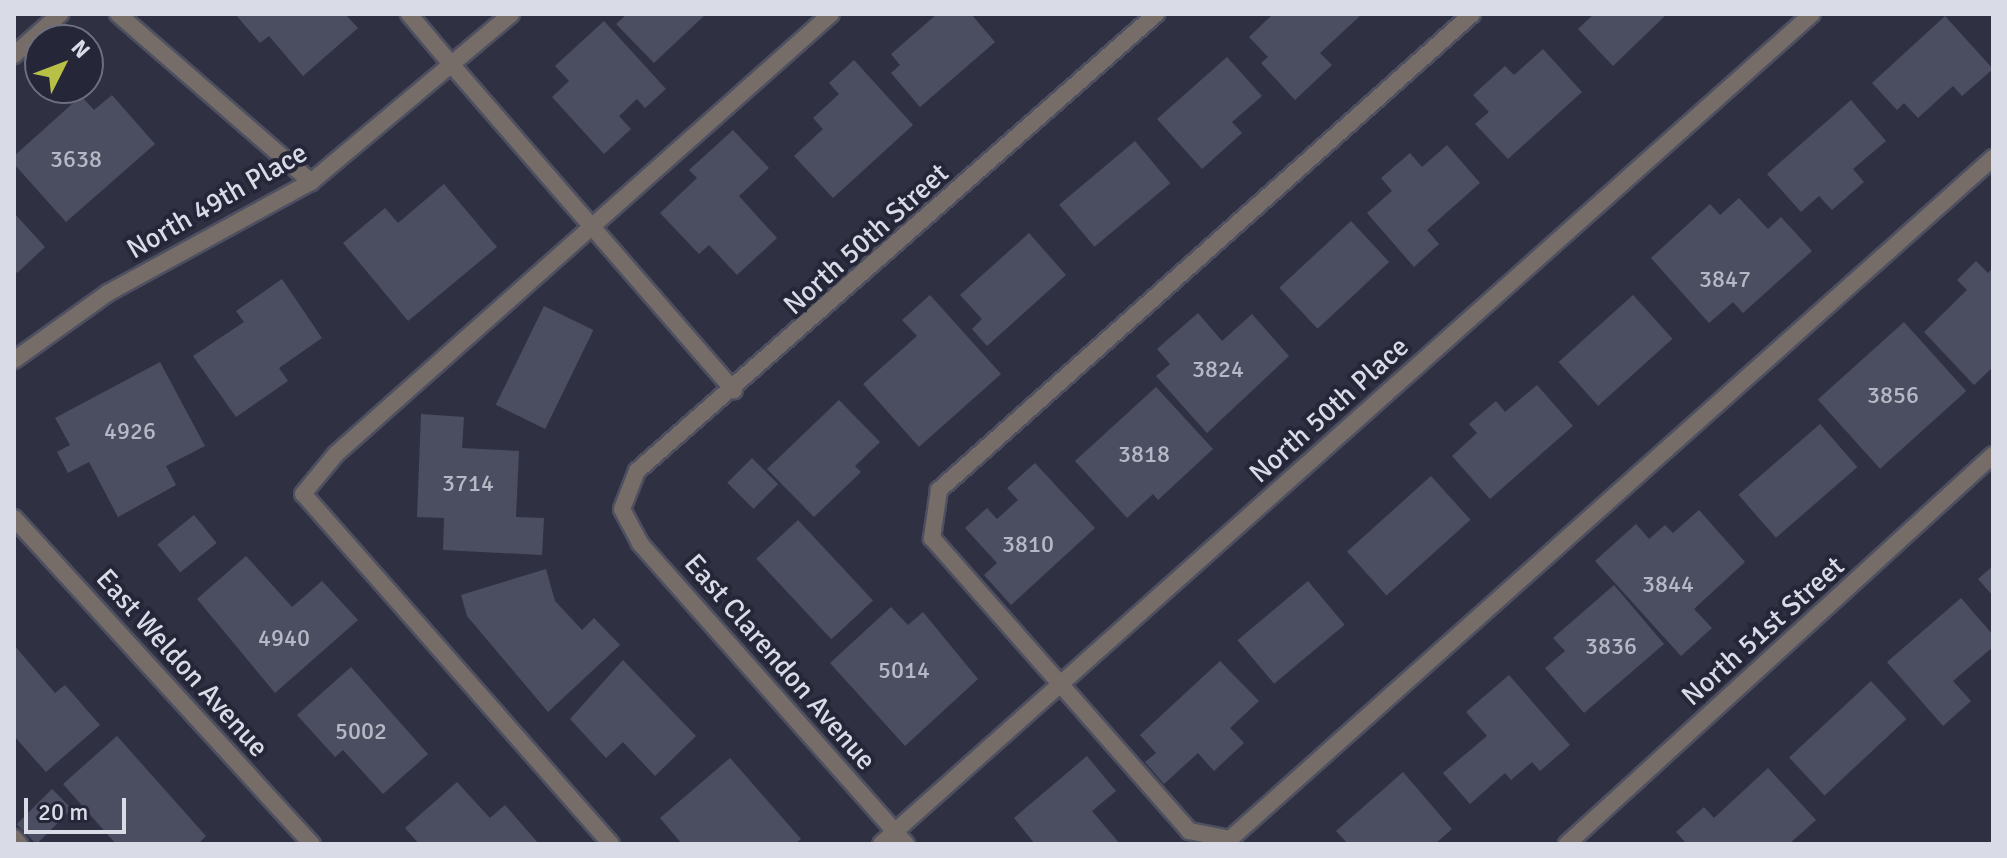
<!DOCTYPE html>
<html>
<head>
<meta charset="utf-8">
<style>
  body { margin:0 }
  #map { position:relative; width:2007px; height:858px; overflow:hidden; background:#2f3143; font-family:Signika,sans-serif }
  div>[style] { position:absolute }
  .building>* { inset:0; background:#4b4e61; transform-origin:0 0 }
  .roads { filter:drop-shadow(2px 0 #4e5061) drop-shadow(-2px 0 #4e5061) drop-shadow(0 2px #4e5061) drop-shadow(0 -2px #4e5061) }
  .service>* { height:16px; margin:-8px; padding:0 8px; transform-origin:8px; border-radius:8px; background:#776d68 }
  .minor>* { height:16px; margin:-8px; padding:0 8px; transform-origin:8px; border-radius:8px; background:#776d68 }
  span { translate:-50% -50%; white-space:nowrap; text-align:center; line-height:1.15; -webkit-text-stroke:8px #252739; paint-order:stroke }
  .number-label { font-size:24px; color:#b6b8c6 }
  .number-label span { -webkit-text-stroke-width:0 }
  .street-label { font-size:28px; color:#d9dbe7 }
  .frame { position:absolute; inset:0; border:16px solid #d9dbe7; pointer-events:none }
  .north { position:absolute; left:24px; top:24px; width:80px; height:80px; box-sizing:border-box; background:#252739; border:2px solid #6d6f7f; border-radius:50%; rotate:48deg; font-size:22px; font-weight:700; line-height:32px; text-align:center; color:#d9dbe7 }
  .north::after { content:''; display:block; margin:auto; width:28px; height:36px; background:#b9c046; clip-path:polygon(50% 0,100% 100%,50% 72%,0 100%) }
  .scale { position:absolute; left:24px; top:798px; width:102px; height:36px; box-sizing:border-box; border:4px solid #d9dbe7; border-top:0; padding-left:10px; font-size:24px; line-height:28px; white-space:nowrap; color:#d9dbe7; -webkit-text-stroke:6px #252739; paint-order:stroke }
</style>
</head>
<body>
<div id="map">
  <div class="building">
    <i style="clip-path:polygon(235px 14px,345px 14px,358px 28px,303px 76px,269px 36px,260px 43px)"></i>
    <i style="clip-path:polygon(627px 14px,706px 14px,654px 63px,616px 24px)"></i>
    <i style="clip-path:polygon(937px 14px,971px 14px,995px 42px,920px 107px,891px 73px,900px 65px,891px 54px)"></i>
    <i style="clip-path:polygon(1273px 14px,1362px 14px,1320px 53px,1332px 65px,1295px 100px,1261px 63px,1268px 57px,1249px 37px)"></i>
    <i style="clip-path:polygon(1594px 14px,1667px 14px,1613px 66px,1578px 29px)"></i>
    <i style="clip-path:polygon(1945px 16px,1993px 69px,1962px 96px,1953px 86px,1918px 118px,1904px 103px,1897px 110px,1872px 83px)"></i>
    <i style="clip-path:polygon(604px 21px,666px 89px,645px 108px,637px 99px,619px 116px,631px 129px,604px 154px,552px 97px,569px 81px,555px 66px)"></i>
    <i style="clip-path:polygon(1543px 49px,1582px 92px,1508px 159px,1475px 124px,1489px 112px,1473px 95px,1505px 66px,1514px 75px)"></i>
    <i style="clip-path:polygon(1227px 57px,1262px 96px,1232px 122px,1242px 133px,1202px 169px,1157px 119px)"></i>
    <i style="clip-path:polygon(854px 60px,913px 125px,833px 198px,794px 156px,823px 129px,813px 118px,839px 94px,829px 83px)"></i>
    <i style="clip-path:polygon(112px 95px,155px 144px,66px 222px,14px 164px,14px 156px,81px 96px,94px 110px)"></i>
    <i style="clip-path:polygon(1851px 100px,1886px 141px,1853px 169px,1864px 182px,1832px 210px,1819px 196px,1801px 212px,1767px 174px)"></i>
    <i style="clip-path:polygon(733px 130px,769px 168px,739px 196px,777px 238px,737px 275px,709px 245px,699px 254px,660px 213px,697px 178px,689px 170px)"></i>
    <i style="left:1135px;top:141px;width:55px;height:99px;rotate:50deg"></i>
    <i style="clip-path:polygon(1447px 145px,1480px 183px,1427px 230px,1439px 244px,1414px 267px,1367px 213px,1392px 191px,1381px 178px,1410px 153px,1422px 167px)"></i>
    <i style="clip-path:polygon(444px 184px,497px 247px,408px 321px,343px 243px,385px 208px,398px 223px)"></i>
    <i style="clip-path:polygon(1739px 198px,1768px 229px,1781px 217px,1812px 251px,1743px 313px,1733px 302px,1709px 323px,1651px 258px,1710px 204px,1720px 215px)"></i>
    <i style="clip-path:polygon(14px 213px,45px 247px,17px 273px,14px 269px)"></i>
    <i style="left:1351px;top:221px;width:56px;height:98px;rotate:47deg"></i>
    <i style="clip-path:polygon(1029px 233px,1066px 275px,987px 346px,972px 329px,982px 319px,960px 295px)"></i>
    <i style="clip-path:polygon(1976px 261px,1988px 273px,1993px 268px,1993px 367px,1974px 385px,1924px 332px,1967px 290px,1957px 280px)"></i>
    <i style="clip-path:polygon(282px 279px,322px 338px,279px 368px,288px 381px,236px 417px,193px 356px,244px 322px,236px 311px)"></i>
    <i style="clip-path:polygon(930px 295px,1001px 374px,919px 447px,863px 384px,917px 336px,902px 320px)"></i>
    <i style="left:1633px;top:295px;width:59px;height:100px;rotate:48deg"></i>
    <i style="left:544px;top:306px;width:55px;height:110px;rotate:26deg"></i>
    <i style="clip-path:polygon(1198px 313px,1222px 341px,1252px 314px,1289px 356px,1207px 433px,1156px 376px,1170px 364px,1157px 349px)"></i>
    <i style="left:1904px;top:322px;width:93px;height:116px;rotate:48deg"></i>
    <i style="clip-path:polygon(160px 362px,205px 446px,166px 466px,176px 485px,118px 517px,89px 462px,68px 473px,57px 452px,70px 445px,55px 418px)"></i>
    <i style="clip-path:polygon(1537px 385px,1573px 426px,1490px 499px,1452px 456px,1477px 433px,1469px 424px,1496px 401px,1505px 412px)"></i>
    <i style="clip-path:polygon(1156px 387px,1213px 449px,1158px 500px,1153px 494px,1127px 518px,1075px 461px)"></i>
    <i style="clip-path:polygon(839px 400px,880px 442px,855px 466px,861px 472px,814px 517px,767px 469px)"></i>
    <i style="clip-path:polygon(421px 414px,464px 417px,462px 448px,519px 451px,516px 517px,544px 518px,542px 555px,443px 550px,444px 518px,417px 517px)"></i>
    <i style="left:1820px;top:424px;width:57px;height:108px;rotate:49deg"></i>
    <i style="left:752px;top:458px;width:37px;height:35px;rotate:45deg"></i>
    <i style="clip-path:polygon(1035px 463px,1095px 528px,1011px 605px,984px 575px,997px 563px,965px 528px,987px 508px,997px 519px,1018px 500px,1007px 488px)"></i>
    <i style="left:1431px;top:476px;width:59px;height:113px;rotate:48deg"></i>
    <i style="clip-path:polygon(1699px 510px,1745px 562px,1694px 609px,1712px 628px,1681px 656px,1595px 561px,1636px 524px,1649px 539px,1665px 525px,1673px 533px)"></i>
    <i style="left:194px;top:515px;width:36px;height:47px;rotate:51deg"></i>
    <i style="left:798px;top:520px;width:110px;height:57px;rotate:47deg"></i>
    <i style="clip-path:polygon(246px 556px,292px 607px,322px 581px,358px 620px,275px 693px,197px 599px)"></i>
    <i style="clip-path:polygon(1993px 566px,1993px 596px,1978px 579px)"></i>
    <i style="clip-path:polygon(546px 569px,555px 601px,582px 630px,594px 618px,620px 645px,548px 712px,467px 616px,461px 595px)"></i>
    <i style="left:1308px;top:581px;width:57px;height:92px;rotate:50deg"></i>
    <i style="clip-path:polygon(1614px 585px,1664px 644px,1584px 713px,1545px 668px,1565px 651px,1553px 638px)"></i>
    <i style="clip-path:polygon(1961px 598px,1993px 635px,1993px 647px,1953px 681px,1971px 701px,1943px 726px,1887px 662px)"></i>
    <i style="clip-path:polygon(891px 607px,908px 625px,923px 612px,978px 679px,905px 746px,830px 663px)"></i>
    <i style="clip-path:polygon(14px 645px,55px 693px,65px 685px,100px 725px,46px 772px,14px 736px)"></i>
    <i style="clip-path:polygon(623px 660px,696px 736px,655px 776px,623px 742px,606px 758px,570px 719px)"></i>
    <i style="clip-path:polygon(1220px 661px,1259px 701px,1230px 728px,1244px 743px,1214px 771px,1198px 753px,1164px 784px,1145px 762px,1156px 753px,1140px 735px)"></i>
    <i style="clip-path:polygon(351px 667px,428px 754px,383px 794px,343px 750px,335px 757px,297px 715px)"></i>
    <i style="clip-path:polygon(1509px 675px,1570px 745px,1540px 771px,1532px 762px,1511px 780px,1505px 773px,1470px 804px,1443px 773px,1487px 736px,1466px 712px)"></i>
    <i style="left:1871px;top:681px;width:52px;height:112px;rotate:47deg"></i>
    <i style="clip-path:polygon(117px 736px,206px 836px,198px 844px,116px 844px,63px 784px)"></i>
    <i style="clip-path:polygon(1087px 756px,1116px 791px,1092px 811px,1120px 844px,1035px 844px,1014px 818px)"></i>
    <i style="clip-path:polygon(730px 758px,801px 839px,795px 844px,682px 844px,660px 818px)"></i>
    <i style="clip-path:polygon(1768px 768px,1816px 820px,1789px 844px,1687px 844px,1676px 832px,1704px 807px,1714px 818px)"></i>
    <i style="clip-path:polygon(1403px 772px,1452px 829px,1435px 844px,1348px 844px,1336px 831px)"></i>
    <i style="clip-path:polygon(457px 782px,490px 818px,505px 805px,539px 844px,419px 844px,405px 828px)"></i>
    <i style="left:52px;top:789px;width:28px;height:50px;rotate:45deg"></i>
  </div>
  <div class="roads">
    <div class="service">
      <i style="left:409px;top:14px;width:65px;rotate:50deg"></i>
      <i style="left:1472px;top:14px;width:715px;rotate:138.23deg"></i>
      <i style="left:939px;top:490px;width:49px;rotate:98.3deg"></i>
      <i style="left:932px;top:538px;width:390px;rotate:48.7deg"></i>
      <i style="left:1189px;top:831px;width:42px;rotate:11deg"></i>
      <i style="left:1230px;top:839px;width:1023px;rotate:-41.75deg"></i>
      <i style="left:14px;top:55px;width:62px;rotate:-41.7deg"></i>
      <i style="left:14px;top:838px;width:8px;rotate:50deg"></i>
      <i style="left:611px;top:844px;width:466px;rotate:-131.3deg"></i>
      <i style="left:303px;top:494px;width:52px;rotate:-50.5deg"></i>
      <i style="left:336px;top:454px;width:662px;rotate:-41.63deg"></i>
    </div>
    <div class="minor">
      <i style="left:118px;top:14px;width:256px;rotate:41deg"></i>
      <i style="left:451px;top:64px;width:432px;rotate:49.1deg"></i>
      <i style="left:14px;top:360px;width:115px;rotate:-35.5deg"></i>
      <i style="left:108px;top:293px;width:231px;rotate:-28.7deg"></i>
      <i style="left:311px;top:182px;width:261px;rotate:-40deg"></i>
      <i style="left:14px;top:518px;width:442px;rotate:47.6deg"></i>
      <i style="left:881px;top:844px;width:1247px;rotate:-41.72deg"></i>
      <i style="left:906px;top:844px;width:402px;rotate:-131.5deg"></i>
      <i style="left:640px;top:543px;width:38px;rotate:-118deg"></i>
      <i style="left:622px;top:509px;width:41px;rotate:-68.5deg"></i>
      <i style="left:637px;top:471px;width:692px;rotate:-41.37deg"></i>
      <i style="left:1567px;top:844px;width:577px;rotate:-42.4deg"></i>
    </div>
  </div>
  <div class="number-label">
    <span style="left:76px;top:160px">3638</span>
    <span style="left:1725px;top:280px">3847</span>
    <span style="left:1218px;top:370px">3824</span>
    <span style="left:1893px;top:396px">3856</span>
    <span style="left:130px;top:432px">4926</span>
    <span style="left:1144px;top:455px">3818</span>
    <span style="left:468px;top:484px">3714</span>
    <span style="left:1028px;top:545px">3810</span>
    <span style="left:1668px;top:585px">3844</span>
    <span style="left:284px;top:639px">4940</span>
    <span style="left:1611px;top:647px">3836</span>
    <span style="left:904px;top:671px">5014</span>
    <span style="left:361px;top:732px">5002</span>
  </div>
  <div class="street-label">
    <span style="left:217px;top:201px;rotate:-30deg">North 49th Place</span>
    <span style="left:866px;top:239px;rotate:-42deg">North 50th Street</span>
    <span style="left:1329px;top:410px;rotate:-42deg">North 50th Place</span>
    <span style="left:1763px;top:631px;rotate:-42deg">North 51st Street</span>
    <span style="left:780px;top:662px;rotate:49deg">East Clarendon Avenue</span>
    <span style="left:182px;top:663px;rotate:48deg">East Weldon Avenue</span>
  </div>
  <div class="frame"></div>
  <div class="north">N</div>
  <div class="scale">20 m</div>
</div>
</body>
</html>
